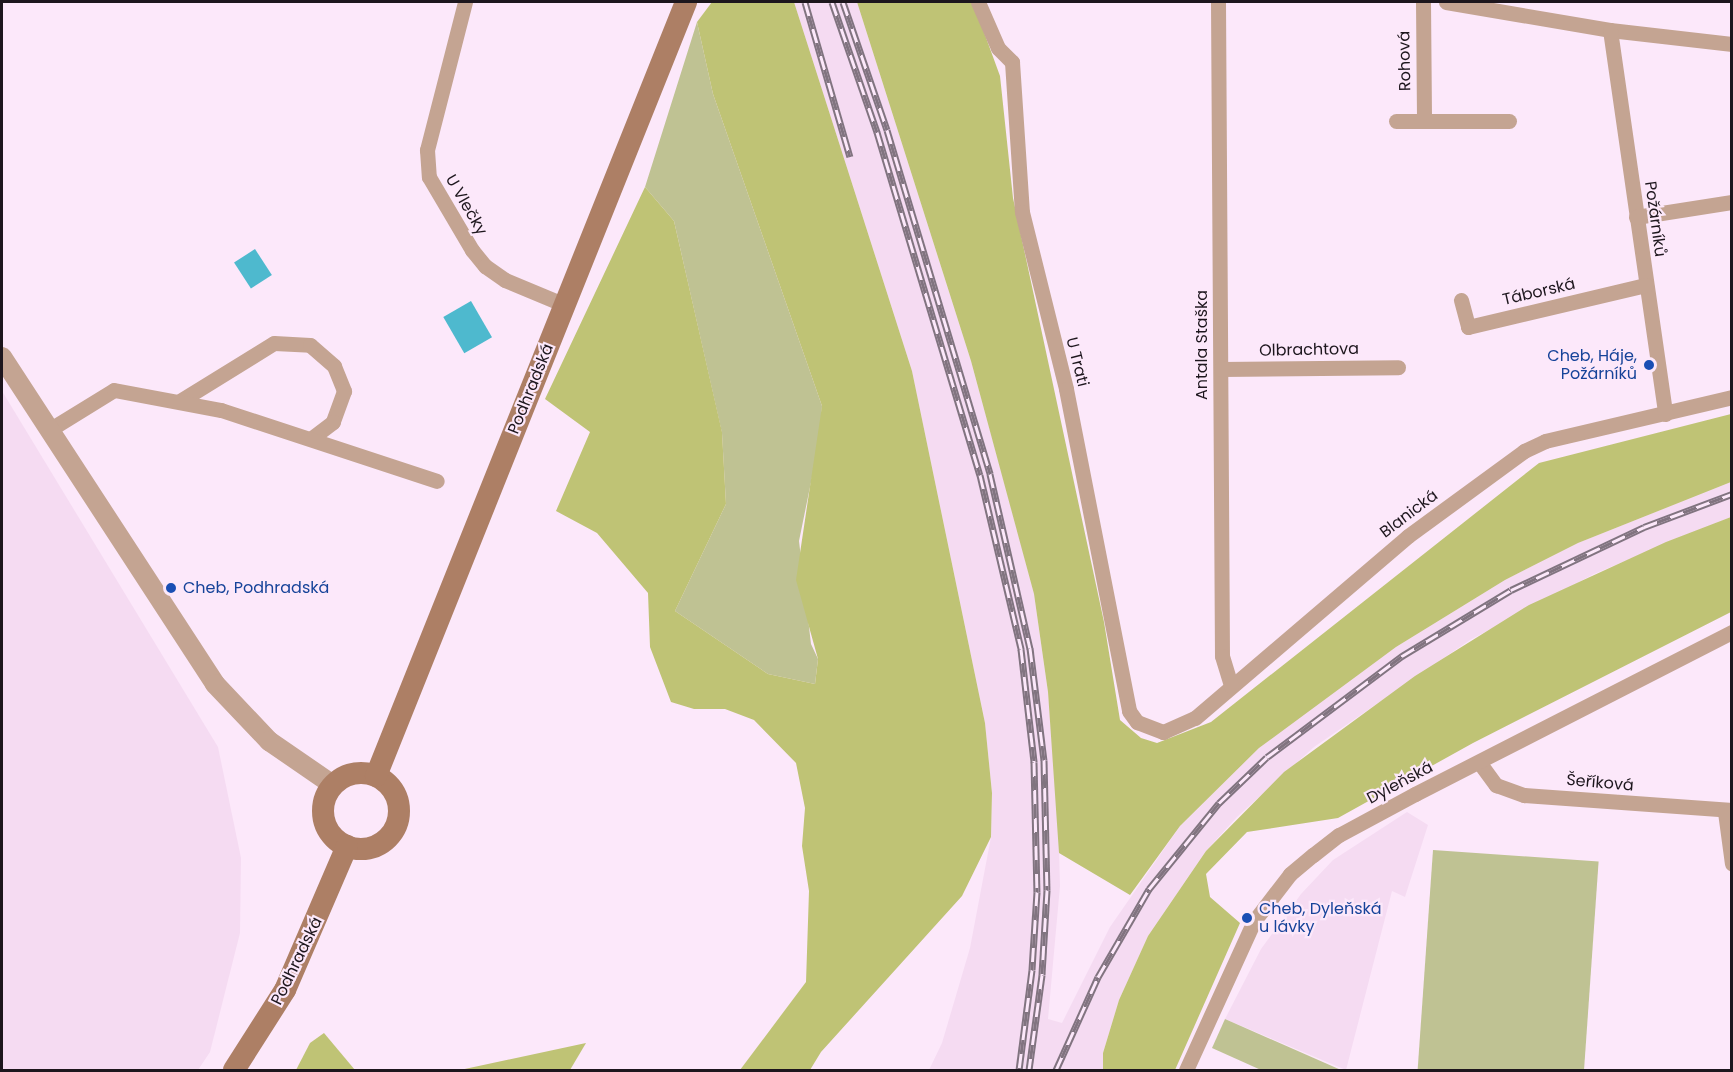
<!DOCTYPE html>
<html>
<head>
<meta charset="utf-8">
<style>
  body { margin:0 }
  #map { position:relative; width:1733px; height:1072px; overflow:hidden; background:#fce8fa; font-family:Poppins,sans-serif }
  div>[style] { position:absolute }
  .built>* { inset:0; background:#f5dbf2 }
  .green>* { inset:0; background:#bfc293; transform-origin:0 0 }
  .forest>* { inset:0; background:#bfc375 }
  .water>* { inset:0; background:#4eb9ce; transform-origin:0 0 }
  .minor>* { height:15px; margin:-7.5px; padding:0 7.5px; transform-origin:7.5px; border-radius:7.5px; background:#c4a492 }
  .tertiary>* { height:20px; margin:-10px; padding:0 10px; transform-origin:10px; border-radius:10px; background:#c4a492 }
  .secondary>* { height:22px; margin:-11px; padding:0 11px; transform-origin:11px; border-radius:11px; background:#ad7f65 }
  .secondary>.ring { margin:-11px; padding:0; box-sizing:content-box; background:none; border:22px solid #ad7f65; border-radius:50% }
  .rail>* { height:7px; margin-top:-3.5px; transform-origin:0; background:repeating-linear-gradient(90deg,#fce8fa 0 14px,#817480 0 28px); box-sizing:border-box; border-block:2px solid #817480 }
  .dots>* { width:16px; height:16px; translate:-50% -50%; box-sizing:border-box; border:3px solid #fce8fa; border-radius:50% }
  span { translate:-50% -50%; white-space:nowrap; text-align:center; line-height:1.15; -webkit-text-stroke:4.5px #fce8fa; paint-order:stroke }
  .street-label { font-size:16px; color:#1d161d }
  .transit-label { font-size:16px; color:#164399 }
  .right { translate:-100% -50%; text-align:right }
  .left { translate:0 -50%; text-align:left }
  .frame { position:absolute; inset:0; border:3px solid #1d161d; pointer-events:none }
</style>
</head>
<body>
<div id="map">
  <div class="built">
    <i style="clip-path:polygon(794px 2px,857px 2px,971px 361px,1021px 544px,1034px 594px,1048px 692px,1058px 815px,1060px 886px,1048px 1019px,1062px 1023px,1110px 927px,1180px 826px,1259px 748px,1292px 722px,1396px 647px,1505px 580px,1578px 543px,1731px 482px,1731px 517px,1594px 574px,1470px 640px,1314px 747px,1237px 817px,1206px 851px,1148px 936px,1119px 1000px,1103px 1053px,1103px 1070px,929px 1070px,942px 1043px,970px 948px,991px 837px,992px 793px,985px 723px,912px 371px)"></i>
    <i style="clip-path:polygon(2px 391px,218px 747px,241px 858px,240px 933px,210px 1052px,198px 1070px,2px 1070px)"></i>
    <i style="clip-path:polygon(1407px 812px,1428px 825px,1405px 897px,1392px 891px,1346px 1070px,1225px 1019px,1261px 949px,1301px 894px,1333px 860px)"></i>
  </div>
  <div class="green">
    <i style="clip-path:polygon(697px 22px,713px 94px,822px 406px,820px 438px,799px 541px,811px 644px,818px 659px,815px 684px,768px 674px,675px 611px,726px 504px,722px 433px,674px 221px,645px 187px)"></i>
    <i style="left:1433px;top:850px;width:166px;height:221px;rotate:4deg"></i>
    <i style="clip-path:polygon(1225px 1019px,1341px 1070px,1261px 1070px,1212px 1048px)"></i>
  </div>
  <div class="forest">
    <i style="clip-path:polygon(712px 2px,794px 2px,912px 371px,985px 723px,992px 793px,991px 837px,962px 896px,821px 1052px,810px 1070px,740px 1070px,806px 982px,809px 891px,802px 846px,805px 808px,796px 763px,754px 720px,725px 709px,694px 709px,671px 702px,650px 647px,648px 593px,597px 533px,556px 511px,590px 432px,545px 399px,645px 187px,674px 221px,722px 432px,726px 504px,675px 611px,768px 674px,815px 684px,818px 659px,796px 580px,822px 406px,713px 94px,697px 22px)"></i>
    <i style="clip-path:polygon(857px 2px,973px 2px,1000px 76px,1013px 198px,1104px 622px,1120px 720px,1141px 738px,1157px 743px,1211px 722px,1539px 463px,1731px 414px,1731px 482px,1578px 543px,1505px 580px,1396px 647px,1259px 748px,1180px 826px,1130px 895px,1059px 853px,1048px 692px,1034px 594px,971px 361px)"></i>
    <i style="clip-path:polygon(1731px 517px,1731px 612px,1473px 743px,1338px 818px,1247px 832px,1206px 874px,1210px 897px,1240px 923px,1175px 1070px,1103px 1070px,1103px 1053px,1119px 1000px,1148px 936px,1206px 851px,1284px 772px,1415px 676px,1529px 605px,1666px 542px)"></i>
    <i style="clip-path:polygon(324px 1033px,355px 1070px,296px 1070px,310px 1043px)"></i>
    <i style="clip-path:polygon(586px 1043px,570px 1070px,460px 1070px)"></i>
  </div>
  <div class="water">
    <i style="left:255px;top:249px;width:31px;height:25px;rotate:57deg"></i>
    <i style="left:471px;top:301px;width:42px;height:32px;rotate:60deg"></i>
  </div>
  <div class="minor">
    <i style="left:465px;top:2px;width:153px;rotate:104.4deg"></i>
    <i style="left:427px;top:150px;width:27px;rotate:86deg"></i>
    <i style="left:429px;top:177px;width:85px;rotate:59.5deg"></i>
    <i style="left:472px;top:250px;width:21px;rotate:51deg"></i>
    <i style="left:485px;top:266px;width:24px;rotate:35deg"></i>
    <i style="left:505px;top:280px;width:65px;rotate:22.6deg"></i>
    <i style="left:978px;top:2px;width:50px;rotate:66.5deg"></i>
    <i style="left:998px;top:48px;width:20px;rotate:45deg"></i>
    <i style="left:1012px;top:62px;width:150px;rotate:86.2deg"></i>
    <i style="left:1022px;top:212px;width:182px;rotate:76deg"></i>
    <i style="left:1066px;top:389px;width:328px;rotate:78.9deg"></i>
    <i style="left:1129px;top:711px;width:14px;rotate:54deg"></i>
    <i style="left:1137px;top:722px;width:28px;rotate:21deg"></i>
    <i style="left:1163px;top:732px;width:35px;rotate:-24deg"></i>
    <i style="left:1195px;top:718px;width:280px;rotate:-40.5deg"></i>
    <i style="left:1408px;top:536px;width:144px;rotate:-36.2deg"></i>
    <i style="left:1524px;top:451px;width:23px;rotate:-25deg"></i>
    <i style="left:1545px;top:441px;width:192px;rotate:-13.2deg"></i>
    <i style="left:1218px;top:2px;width:654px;rotate:89.65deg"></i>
    <i style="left:1222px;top:656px;width:31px;rotate:73deg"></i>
    <i style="left:1423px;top:2px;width:118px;rotate:89.5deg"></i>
    <i style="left:1446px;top:2px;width:166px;rotate:9.7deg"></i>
    <i style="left:1610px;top:30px;width:123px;rotate:6.5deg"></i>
    <i style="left:1610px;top:30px;width:388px;rotate:81.8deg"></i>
    <i style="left:1396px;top:121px;width:113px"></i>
    <i style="left:1636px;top:217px;width:97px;rotate:-8.9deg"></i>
    <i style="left:1461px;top:300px;width:28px;rotate:75deg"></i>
    <i style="left:1468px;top:327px;width:183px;rotate:-13.3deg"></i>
    <i style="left:1221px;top:369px;width:177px;rotate:-0.6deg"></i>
    <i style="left:180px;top:401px;width:110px;rotate:-31.7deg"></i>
    <i style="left:274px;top:343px;width:36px;rotate:3deg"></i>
    <i style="left:310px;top:345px;width:32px;rotate:41deg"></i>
    <i style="left:334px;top:366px;width:27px;rotate:68deg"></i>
    <i style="left:344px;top:391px;width:33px;rotate:110deg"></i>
    <i style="left:333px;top:422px;width:26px;rotate:143deg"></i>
    <i style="left:49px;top:430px;width:76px;rotate:-31.6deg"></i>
    <i style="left:114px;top:390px;width:109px;rotate:10.6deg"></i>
    <i style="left:221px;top:410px;width:227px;rotate:18.2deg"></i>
    <i style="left:1479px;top:762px;width:29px;rotate:54deg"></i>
    <i style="left:1496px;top:785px;width:30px;rotate:20deg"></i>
    <i style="left:1524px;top:795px;width:209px;rotate:4.1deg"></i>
    <i style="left:1725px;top:812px;width:52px;rotate:82.3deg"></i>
    <i style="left:1186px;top:1070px;width:164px;rotate:-65.5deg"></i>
    <i style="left:1254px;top:921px;width:59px;rotate:-52.5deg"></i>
    <i style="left:1290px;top:874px;width:30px;rotate:-40deg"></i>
    <i style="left:1313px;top:855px;width:33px;rotate:-38deg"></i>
    <i style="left:1339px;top:835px;width:86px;rotate:-28.3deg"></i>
    <i style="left:1415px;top:794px;width:356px;rotate:-27.1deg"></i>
  </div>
  <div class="tertiary">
    <i style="left:2px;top:357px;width:390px;rotate:56.9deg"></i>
    <i style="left:215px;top:684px;width:79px;rotate:46.5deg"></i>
    <i style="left:269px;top:741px;width:78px;rotate:34.5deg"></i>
  </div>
  <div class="secondary">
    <i class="ring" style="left:323px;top:773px;width:54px;height:54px"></i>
    <i style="left:376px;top:776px;width:834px;rotate:-68.17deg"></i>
    <i style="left:234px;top:1070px;width:95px;rotate:-57.5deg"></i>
    <i style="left:285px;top:990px;width:157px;rotate:-66.7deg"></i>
  </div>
  <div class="rail">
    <i style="left:805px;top:2px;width:161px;rotate:73.8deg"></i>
    <i style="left:832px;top:2px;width:138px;rotate:70.9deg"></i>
    <i style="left:877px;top:132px;width:358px;rotate:73.3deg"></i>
    <i style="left:980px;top:475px;width:179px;rotate:76.7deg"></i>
    <i style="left:1021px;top:649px;width:114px;rotate:83.4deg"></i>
    <i style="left:1034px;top:762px;width:130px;rotate:88.7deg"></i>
    <i style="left:1037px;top:892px;width:78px;rotate:93.7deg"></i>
    <i style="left:1032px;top:970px;width:101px;rotate:97.4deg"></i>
    <i style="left:843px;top:2px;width:135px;rotate:71deg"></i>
    <i style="left:887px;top:130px;width:359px;rotate:73.3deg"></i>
    <i style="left:990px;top:474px;width:179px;rotate:77.1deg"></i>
    <i style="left:1030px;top:648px;width:113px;rotate:82.9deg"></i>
    <i style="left:1044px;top:760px;width:130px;rotate:88.7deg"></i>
    <i style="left:1047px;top:890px;width:85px;rotate:93.4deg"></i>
    <i style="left:1042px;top:975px;width:96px;rotate:97.8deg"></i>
    <i style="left:1056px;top:1070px;width:102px;rotate:-65.7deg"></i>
    <i style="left:1098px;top:977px;width:102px;rotate:-59.9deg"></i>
    <i style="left:1149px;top:889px;width:111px;rotate:-50.9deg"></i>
    <i style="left:1219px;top:803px;width:66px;rotate:-43.8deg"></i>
    <i style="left:1267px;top:757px;width:169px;rotate:-36.8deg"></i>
    <i style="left:1402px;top:656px;width:127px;rotate:-31.2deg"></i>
    <i style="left:1511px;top:590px;width:147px;rotate:-25.3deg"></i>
    <i style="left:1644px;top:527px;width:94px;rotate:-20.6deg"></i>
  </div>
  <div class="dots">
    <i style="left:1649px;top:365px;background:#1a4fb4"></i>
    <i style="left:171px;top:588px;background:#1a4fb4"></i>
    <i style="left:1247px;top:918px;background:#1a4fb4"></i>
  </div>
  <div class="street-label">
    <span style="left:1405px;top:61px;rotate:-91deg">Rohová</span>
    <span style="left:466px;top:205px;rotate:60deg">U Vlečky</span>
    <span style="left:1655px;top:219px;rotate:82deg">Požárníků</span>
    <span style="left:1539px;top:292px;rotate:-13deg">Táborská</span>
    <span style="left:1202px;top:345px;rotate:-90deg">Antala Staška</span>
    <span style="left:1309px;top:350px;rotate:-1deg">Olbrachtova</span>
    <span style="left:1077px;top:362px;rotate:76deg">U Trati</span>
    <span style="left:531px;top:389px;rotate:-68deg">Podhradská</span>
    <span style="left:1409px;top:514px;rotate:-37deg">Blanická</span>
    <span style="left:1400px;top:783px;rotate:-28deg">Dyleňská</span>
    <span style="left:1600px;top:783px;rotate:5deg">Šeříková</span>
    <span style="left:297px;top:961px;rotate:-64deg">Podhradská</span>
  </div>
  <div class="transit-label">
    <span class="right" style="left:1637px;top:365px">Cheb, Háje,<br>Požárníků</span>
    <span class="left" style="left:183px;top:588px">Cheb, Podhradská</span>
    <span class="left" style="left:1259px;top:918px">Cheb, Dyleňská<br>u lávky</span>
  </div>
  <div class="frame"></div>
</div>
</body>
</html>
